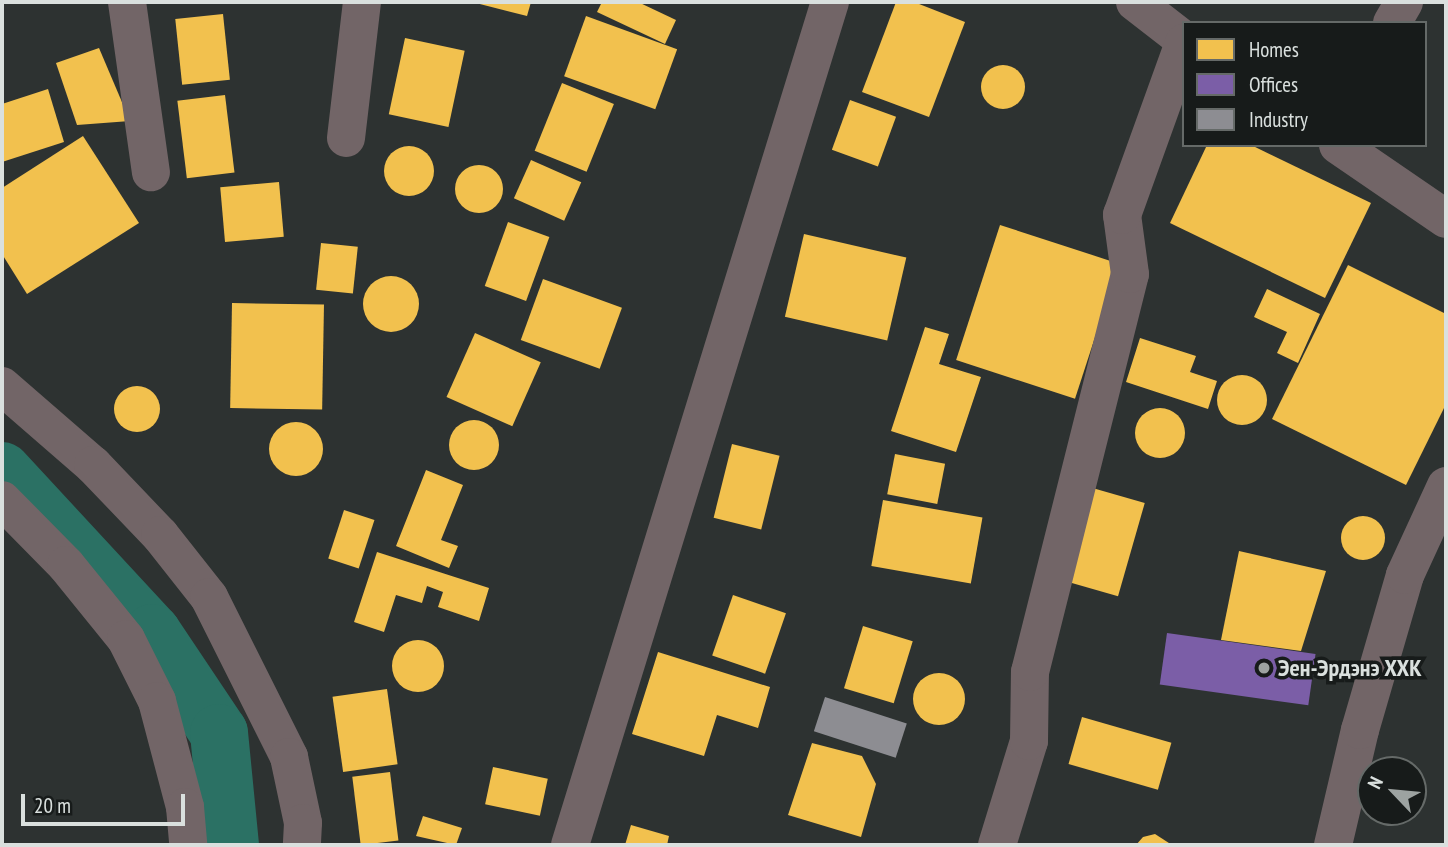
<!DOCTYPE html>
<html>
<head>
<meta charset="utf-8">
<style>
  body { margin:0 }
  #map { position:relative; width:1448px; height:847px; overflow:hidden; background:#2d3231; font-family:"PT Sans Narrow",sans-serif }
  div>[style] { position:absolute }
  .homes>* { inset:0; background:#f2c14e; transform-origin:0 0 }
  .round { border-radius:50% }
  .offices>* { inset:0; background:#7b5ea7; transform-origin:0 0 }
  .industry>* { inset:0; background:#8d8d92; transform-origin:0 0 }
  .canal>* { height:58px; margin:-29px; padding:0 29px; transform-origin:29px; border-radius:29px; background:#2b7164 }
  .minor>* { height:38px; margin:-19px; padding:0 19px; transform-origin:19px; border-radius:19px; background:#726567 }
  .dots>* { width:19px; height:19px; translate:-50% -50%; box-sizing:border-box; border:4px solid #171b1a; border-radius:50% }
  span { translate:-50% -50%; white-space:nowrap; text-align:center; line-height:1.15; -webkit-text-stroke:7px #171b1a; paint-order:stroke }
  .poi-label { font-size:24px; color:#dae0de; font-weight:700 }
  .left { translate:0 -50%; text-align:left }
  .frame { position:absolute; inset:0; border:4px solid #dae0de; pointer-events:none }
  .legend { position:absolute; left:1182px; top:21px; width:245px; height:126px; box-sizing:border-box; background:#171b1a; border:2px solid #656a68; margin:0; padding:9px 12px; list-style:none; font-size:21px; color:#dae0de }
  .legend li { display:flex; align-items:center; gap:14px; height:35px }
  .legend b { width:35px; border:2px solid #656a68 }
  .north { position:absolute; left:1357px; top:756px; width:70px; height:70px; box-sizing:border-box; background:#171b1a; border:2px solid #656a68; border-radius:50%; rotate:296deg; font-size:19px; font-weight:700; line-height:28px; text-align:center; color:#dae0de }
  .north::after { content:''; display:block; margin:auto; width:24px; height:32px; background:#9da3a1; clip-path:polygon(50% 0,100% 100%,50% 72%,0 100%) }
  .scale { position:absolute; left:21px; top:794px; width:164px; height:32px; box-sizing:border-box; border:4px solid #dae0de; border-top:0; padding-left:9px; font-size:21px; line-height:24px; white-space:nowrap; color:#dae0de; -webkit-text-stroke:5px #171b1a; paint-order:stroke }
</style>
</head>
<body>
<div id="map">
  <div class="homes">
    <i style="clip-path:polygon(472px 2px,531px 2px,527px 16px)"></i>
    <i style="clip-path:polygon(602px 2px,638px 2px,676px 20px,665px 44px,597px 12px)"></i>
    <i style="clip-path:polygon(896px 2px,914px 2px,965px 22px,929px 117px,862px 92px)"></i>
    <i style="left:223px;top:14px;width:66px;height:48px;rotate:84deg"></i>
    <i style="left:586px;top:16px;width:97px;height:64px;rotate:20deg"></i>
    <i style="left:405px;top:38px;width:61px;height:78px;rotate:12deg"></i>
    <i style="clip-path:polygon(99px 48px,130px 121px,77px 125px,56px 63px)"></i>
    <i class="round" style="left:981px;top:65px;width:44px;height:44px"></i>
    <i style="left:562px;top:83px;width:56px;height:73px;rotate:22deg"></i>
    <i style="clip-path:polygon(48px 89px,64px 142px,2px 162px,2px 104px)"></i>
    <i style="left:225px;top:95px;width:78px;height:48px;rotate:83deg"></i>
    <i style="left:850px;top:100px;width:49px;height:53px;rotate:20deg"></i>
    <i style="clip-path:polygon(83px 136px,139px 223px,27px 294px,2px 254px,2px 188px)"></i>
    <i style="clip-path:polygon(1207px 145px,1251px 145px,1371px 203px,1325px 298px,1170px 223px)"></i>
    <i class="round" style="left:384px;top:146px;width:50px;height:50px"></i>
    <i style="left:531px;top:160px;width:55px;height:42px;rotate:24deg"></i>
    <i class="round" style="left:455px;top:165px;width:48px;height:48px"></i>
    <i style="left:279px;top:182px;width:55px;height:59px;rotate:85deg"></i>
    <i style="left:508px;top:222px;width:44px;height:68px;rotate:20deg"></i>
    <i style="left:1000px;top:225px;width:125px;height:142px;rotate:18deg"></i>
    <i style="left:804px;top:234px;width:105px;height:85px;rotate:13deg"></i>
    <i style="left:321px;top:243px;width:37px;height:47px;rotate:6deg"></i>
    <i style="clip-path:polygon(1348px 265px,1446px 314px,1446px 404px,1406px 485px,1272px 419px)"></i>
    <i class="round" style="left:363px;top:276px;width:56px;height:56px"></i>
    <i style="left:543px;top:279px;width:84px;height:65px;rotate:20deg"></i>
    <i style="clip-path:polygon(1267px 289px,1320px 314px,1298px 363px,1277px 353px,1287px 332px,1254px 317px)"></i>
    <i style="left:232px;top:303px;width:92px;height:105px;rotate:1deg"></i>
    <i style="clip-path:polygon(925px 327px,949px 334px,939px 364px,981px 377px,956px 452px,891px 431px)"></i>
    <i style="left:475px;top:333px;width:72px;height:70px;rotate:24deg"></i>
    <i style="clip-path:polygon(1140px 338px,1196px 356px,1190px 372px,1217px 381px,1208px 409px,1126px 382px)"></i>
    <i class="round" style="left:1217px;top:375px;width:50px;height:50px"></i>
    <i class="round" style="left:114px;top:386px;width:46px;height:46px"></i>
    <i class="round" style="left:1135px;top:408px;width:50px;height:50px"></i>
    <i class="round" style="left:449px;top:420px;width:50px;height:50px"></i>
    <i class="round" style="left:269px;top:422px;width:54px;height:54px"></i>
    <i style="left:732px;top:444px;width:49px;height:76px;rotate:14deg"></i>
    <i style="left:895px;top:454px;width:51px;height:41px;rotate:11deg"></i>
    <i style="clip-path:polygon(426px 470px,463px 485px,441px 540px,458px 546px,449px 568px,396px 546px)"></i>
    <i style="left:1089px;top:487px;width:58px;height:97px;rotate:16deg"></i>
    <i style="left:883px;top:500px;width:101px;height:67px;rotate:10deg"></i>
    <i style="left:344px;top:510px;width:32px;height:51px;rotate:18deg"></i>
    <i class="round" style="left:1341px;top:516px;width:44px;height:44px"></i>
    <i style="clip-path:polygon(1239px 551px,1326px 571px,1301px 651px,1221px 640px)"></i>
    <i style="clip-path:polygon(377px 552px,489px 588px,479px 621px,438px 607px,443px 592px,427px 586px,422px 603px,396px 595px,384px 632px,354px 622px)"></i>
    <i style="left:733px;top:595px;width:56px;height:64px;rotate:19deg"></i>
    <i style="left:863px;top:626px;width:52px;height:65px;rotate:17deg"></i>
    <i class="round" style="left:392px;top:640px;width:52px;height:52px"></i>
    <i style="clip-path:polygon(658px 652px,770px 687px,758px 728px,717px 715px,704px 756px,632px 734px)"></i>
    <i class="round" style="left:913px;top:673px;width:52px;height:52px"></i>
    <i style="left:387px;top:689px;width:76px;height:55px;rotate:82deg"></i>
    <i style="left:1082px;top:717px;width:93px;height:49px;rotate:16deg"></i>
    <i style="clip-path:polygon(812px 743px,862px 756px,876px 784px,861px 837px,788px 815px)"></i>
    <i style="left:493px;top:767px;width:56px;height:38px;rotate:12deg"></i>
    <i style="left:390px;top:772px;width:69px;height:38px;rotate:83deg"></i>
    <i style="clip-path:polygon(423px 816px,462px 828px,456px 845px,416px 836px)"></i>
    <i style="clip-path:polygon(631px 825px,669px 836px,667px 845px,625px 845px)"></i>
    <i style="clip-path:polygon(1155px 834px,1172px 845px,1136px 845px,1143px 837px)"></i>
  </div>
  <div class="offices">
    <i style="left:1167px;top:633px;width:150px;height:52px;rotate:8deg"></i>
  </div>
  <div class="industry">
    <i style="left:825px;top:697px;width:86px;height:36px;rotate:18deg"></i>
  </div>
  <div class="canal">
    <i style="left:2px;top:471px;width:221px;rotate:47.2deg"></i>
    <i style="left:152px;top:633px;width:120px;rotate:56.2deg"></i>
    <i style="left:219px;top:733px;width:113px;rotate:84.4deg"></i>
  </div>
  <div class="minor">
    <i style="left:127px;top:2px;width:172px;rotate:82deg"></i>
    <i style="left:1135px;top:2px;width:62px;rotate:37.8deg"></i>
    <i style="left:1392px;top:23px;width:24px;rotate:-60deg"></i>
    <i style="left:346px;top:138px;width:137px;rotate:-83.3deg"></i>
    <i style="left:1338px;top:145px;width:131px;rotate:34.4deg"></i>
    <i style="left:2px;top:386px;width:121px;rotate:41deg"></i>
    <i style="left:93px;top:465px;width:97px;rotate:46.3deg"></i>
    <i style="left:160px;top:535px;width:79px;rotate:51.7deg"></i>
    <i style="left:209px;top:597px;width:179px;rotate:63.4deg"></i>
    <i style="left:289px;top:757px;width:67px;rotate:78deg"></i>
    <i style="left:303px;top:823px;width:22px;rotate:93deg"></i>
    <i style="left:2px;top:500px;width:91px;rotate:45.4deg"></i>
    <i style="left:66px;top:565px;width:95px;rotate:51deg"></i>
    <i style="left:126px;top:639px;width:69px;rotate:63.4deg"></i>
    <i style="left:157px;top:701px;width:110px;rotate:75.2deg"></i>
    <i style="left:185px;top:807px;width:38px;rotate:85deg"></i>
    <i style="left:570px;top:845px;width:882px;rotate:-72.86deg"></i>
    <i style="left:997px;top:845px;width:109px;rotate:-72.9deg"></i>
    <i style="left:1029px;top:741px;width:69px;rotate:-89.2deg"></i>
    <i style="left:1030px;top:672px;width:410px;rotate:-75.9deg"></i>
    <i style="left:1130px;top:274px;width:60px;rotate:-97.7deg"></i>
    <i style="left:1122px;top:215px;width:183px;rotate:-70.2deg"></i>
    <i style="left:1333px;top:845px;width:118px;rotate:-76.8deg"></i>
    <i style="left:1360px;top:730px;width:161px;rotate:-73.8deg"></i>
    <i style="left:1405px;top:575px;width:98px;rotate:-65.3deg"></i>
  </div>
  <div class="dots">
    <i style="left:1264px;top:668px;background:#9da3a1"></i>
  </div>
  <div class="poi-label">
    <span class="left" style="left:1278px;top:668px">Эен-Эрдэнэ ХХК</span>
  </div>
  <div class="frame"></div>
  <ul class="legend">
  <li><b style="height:19px;background:#f2c14e"></b>Homes</li>
  <li><b style="height:19px;background:#7b5ea7"></b>Offices</li>
  <li><b style="height:19px;background:#8d8d92"></b>Industry</li>
  </ul>
  <div class="north">N</div>
  <div class="scale">20 m</div>
</div>
</body>
</html>
